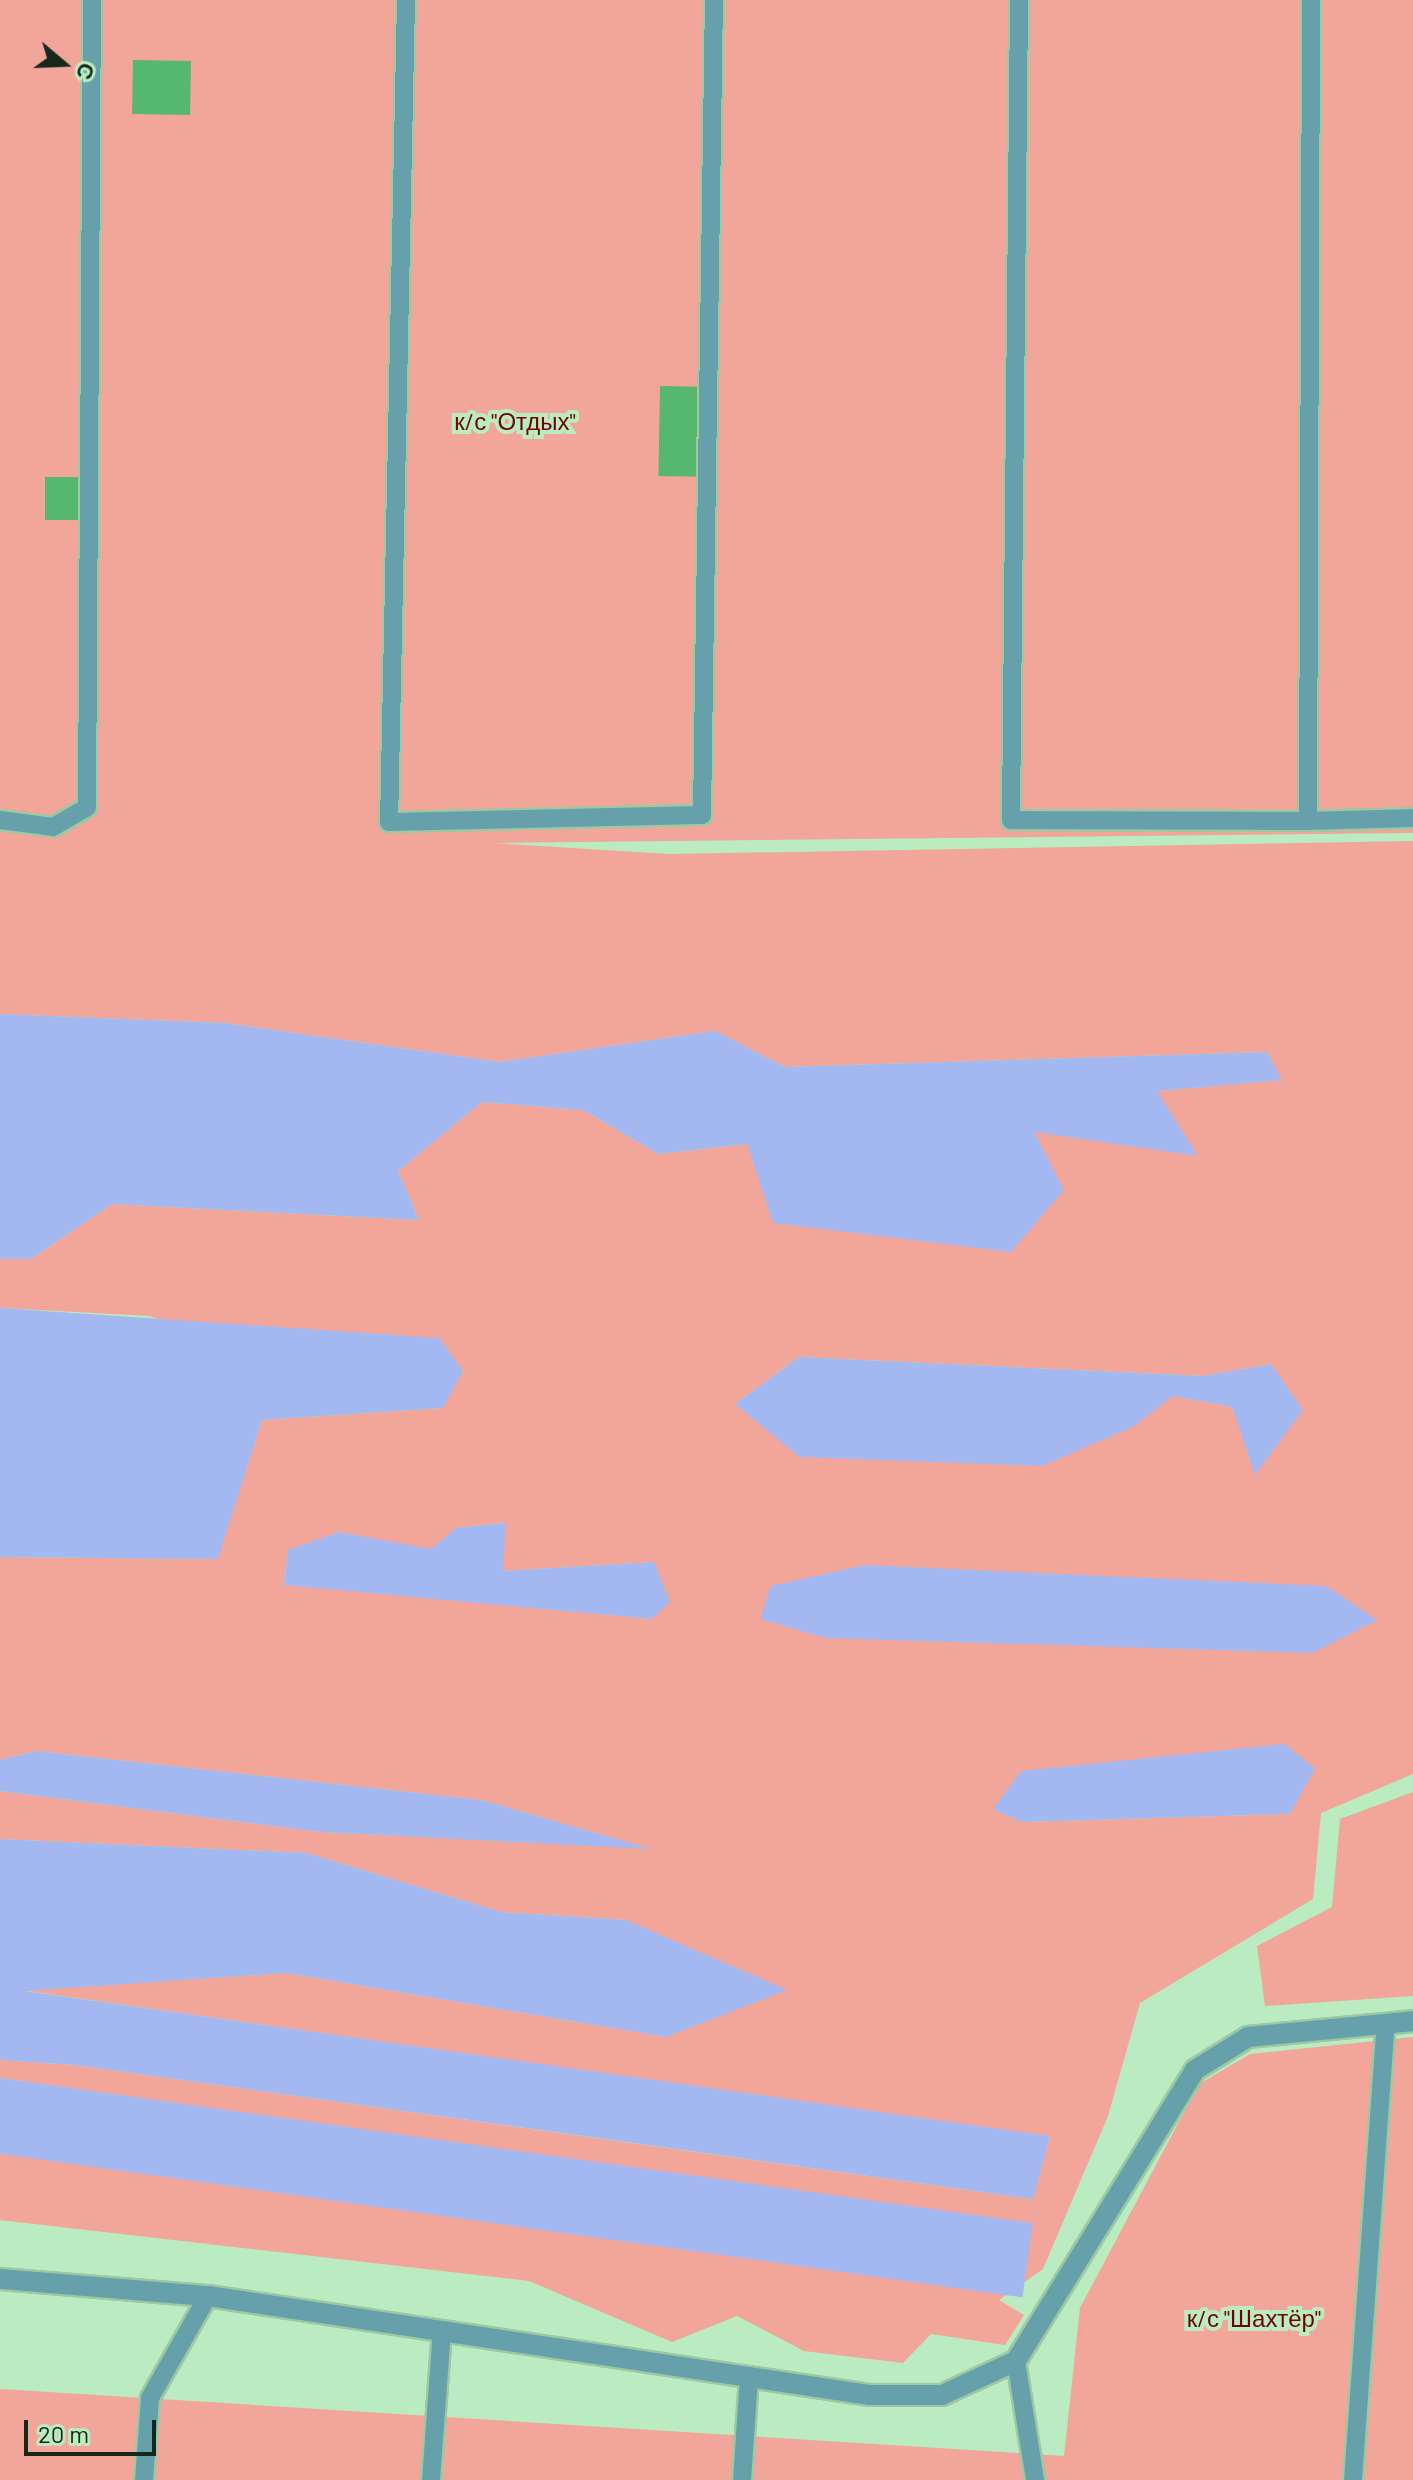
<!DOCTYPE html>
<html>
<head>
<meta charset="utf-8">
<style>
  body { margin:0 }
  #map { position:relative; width:1413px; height:2480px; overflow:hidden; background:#baebc1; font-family:Barlow,sans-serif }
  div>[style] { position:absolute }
  .green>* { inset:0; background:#f2a599 }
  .water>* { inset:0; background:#a3b7f0; transform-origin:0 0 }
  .building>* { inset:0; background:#56b76e; transform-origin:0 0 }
  .roads { filter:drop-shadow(2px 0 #9cc8a3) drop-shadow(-2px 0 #9cc8a3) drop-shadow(0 2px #9cc8a3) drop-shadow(0 -2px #9cc8a3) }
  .service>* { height:18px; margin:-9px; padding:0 9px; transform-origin:9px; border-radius:9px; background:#66a1ab }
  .minor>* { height:20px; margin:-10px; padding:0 10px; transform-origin:10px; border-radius:10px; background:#66a1ab }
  span { translate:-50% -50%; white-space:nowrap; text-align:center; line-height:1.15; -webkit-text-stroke:8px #baebc1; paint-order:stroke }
  .park-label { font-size:24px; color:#6f0502 }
  .north { position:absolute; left:24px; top:24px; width:80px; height:80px; -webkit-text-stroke:6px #baebc1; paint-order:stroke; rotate:109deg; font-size:22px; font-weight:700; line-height:32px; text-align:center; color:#152819 }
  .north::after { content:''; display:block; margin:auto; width:28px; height:36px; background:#152819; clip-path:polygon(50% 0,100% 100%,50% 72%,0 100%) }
  .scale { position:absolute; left:24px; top:2420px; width:132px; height:36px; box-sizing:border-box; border:4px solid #152819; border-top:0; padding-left:10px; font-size:24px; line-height:28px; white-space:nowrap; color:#152819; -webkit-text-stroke:6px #baebc1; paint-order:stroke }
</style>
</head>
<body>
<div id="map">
  <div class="green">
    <i style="clip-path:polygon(evenodd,0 0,1413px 0,1413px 833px,493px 843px,669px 854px,1413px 841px,1413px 1774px,1321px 1813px,1313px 1899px,1140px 2003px,1108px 2116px,1043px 2269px,999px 2300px,1024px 2315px,1005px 2345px,931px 2334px,903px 2363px,804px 2351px,737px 2316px,672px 2342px,529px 2281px,0 2220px,0 2153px,142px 2172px,1032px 2225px,0 2078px,0 2060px,75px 2065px,1032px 2199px,1050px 2137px,20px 1990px,286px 1973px,666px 2037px,626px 1920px,501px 1912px,306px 1853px,0 1839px,0 1791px,321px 1832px,647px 1848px,481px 1800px,36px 1751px,0 1760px,0 1557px,217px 1559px,262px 1420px,443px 1408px,149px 1316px,0 1308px,0 1259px,31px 1259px,112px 1204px,419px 1220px,398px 1171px,482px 1102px,583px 1110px,658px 1154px,747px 1144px,1033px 1131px,1197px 1155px,1156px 1091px,1281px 1080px,1267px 1052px,785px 1067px,715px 1031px,500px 1062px,224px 1023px,0 1014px,0 0,799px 1357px,1204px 1376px,1271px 1364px,1232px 1407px,1173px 1396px,735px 1404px,799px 1357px,0 0,505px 1523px,502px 1571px,654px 1562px,652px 1619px,284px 1584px,288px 1551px,339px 1532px,431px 1550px,456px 1528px,505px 1523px,0 0,993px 1809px,1289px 1814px,1022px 1822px,993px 1809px)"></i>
    <i style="clip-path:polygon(1413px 1792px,1413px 1996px,1265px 2006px,1257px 1946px,1332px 1907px,1340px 1819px)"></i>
    <i style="clip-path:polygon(1413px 2037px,1413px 2480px,0 2480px,0 2389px,1064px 2456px,1080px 2308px,1199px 2084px,1250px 2054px)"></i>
  </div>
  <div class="water">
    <i style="clip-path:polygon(0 1014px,224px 1023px,500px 1062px,715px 1031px,785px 1067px,1267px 1052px,1282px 1080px,1157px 1091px,1198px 1156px,1034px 1132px,1064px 1190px,1011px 1252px,773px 1223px,747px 1144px,658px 1154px,583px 1110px,482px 1102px,398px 1171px,419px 1220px,112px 1204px,31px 1259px,0 1259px)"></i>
    <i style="clip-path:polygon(0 1308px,439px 1338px,463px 1371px,443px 1408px,262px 1420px,218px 1559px,0 1557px)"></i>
    <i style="clip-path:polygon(799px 1357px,1204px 1376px,1271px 1364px,1303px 1410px,1255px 1475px,1232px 1407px,1173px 1396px,1133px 1427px,1042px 1466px,799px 1457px,735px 1404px)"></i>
    <i style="clip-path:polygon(506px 1523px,503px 1571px,654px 1562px,670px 1602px,652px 1619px,284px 1585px,288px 1550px,339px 1532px,431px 1549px,456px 1528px)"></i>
    <i style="clip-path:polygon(865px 1565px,1326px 1586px,1377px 1620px,1313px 1653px,825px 1638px,760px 1619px,771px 1586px)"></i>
    <i style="clip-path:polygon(1285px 1744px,1315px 1769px,1290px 1814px,1022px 1822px,993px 1809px,1021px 1771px)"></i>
    <i style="clip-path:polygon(36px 1751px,481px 1800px,651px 1849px,321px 1832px,0 1791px,0 1760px)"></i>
    <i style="clip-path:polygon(0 1839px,306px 1853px,501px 1912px,626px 1920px,787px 1990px,666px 2037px,286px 1973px,25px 1991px,1050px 2136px,1033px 2199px,75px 2065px,0 2060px)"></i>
    <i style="left:0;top:2078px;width:1043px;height:75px;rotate:8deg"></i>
  </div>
  <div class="building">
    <i style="left:133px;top:60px;width:58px;height:54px;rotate:1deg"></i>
    <i style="left:660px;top:386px;width:42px;height:90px;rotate:1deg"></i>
    <i style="left:45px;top:477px;width:40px;height:43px"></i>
  </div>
  <div class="roads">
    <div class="service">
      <i style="left:406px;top:0;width:822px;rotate:91.18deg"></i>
      <i style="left:389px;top:822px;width:313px;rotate:-1.3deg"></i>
      <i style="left:702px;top:815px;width:815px;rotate:-89.16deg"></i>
      <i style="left:1019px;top:0;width:820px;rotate:90.56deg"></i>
      <i style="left:1011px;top:820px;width:297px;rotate:0.2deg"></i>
      <i style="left:1308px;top:821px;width:821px;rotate:-89.79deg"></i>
      <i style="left:0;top:820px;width:53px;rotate:7.5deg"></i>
      <i style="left:53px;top:827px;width:39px;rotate:-30deg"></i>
      <i style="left:87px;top:807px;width:807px;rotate:-89.65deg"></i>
      <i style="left:1308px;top:821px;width:105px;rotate:-1.6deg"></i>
      <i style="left:1016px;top:2361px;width:121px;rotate:80.9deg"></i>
      <i style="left:144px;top:2480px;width:82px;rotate:-85.8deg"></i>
      <i style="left:150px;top:2398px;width:117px;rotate:-60.4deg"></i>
      <i style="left:431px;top:2480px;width:150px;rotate:-85.8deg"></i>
      <i style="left:742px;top:2480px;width:104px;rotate:-86.1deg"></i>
      <i style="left:1353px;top:2480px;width:457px;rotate:-85.9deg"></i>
    </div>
    <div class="minor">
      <i style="left:0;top:2279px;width:209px;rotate:4.7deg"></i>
      <i style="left:208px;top:2296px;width:668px;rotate:8.52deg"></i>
      <i style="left:869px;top:2395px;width:73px"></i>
      <i style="left:942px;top:2395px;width:81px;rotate:-24.7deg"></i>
      <i style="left:1016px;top:2361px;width:342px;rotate:-58.4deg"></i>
      <i style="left:1195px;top:2070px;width:62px;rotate:-31.9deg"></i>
      <i style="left:1248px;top:2037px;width:166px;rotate:-5.5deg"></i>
    </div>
  </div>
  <div class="park-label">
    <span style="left:515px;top:421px">к/с "Отдых"</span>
    <span style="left:1254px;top:2318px">к/с "Шахтёр"</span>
  </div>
  <div class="north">С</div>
  <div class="scale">20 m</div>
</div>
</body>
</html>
